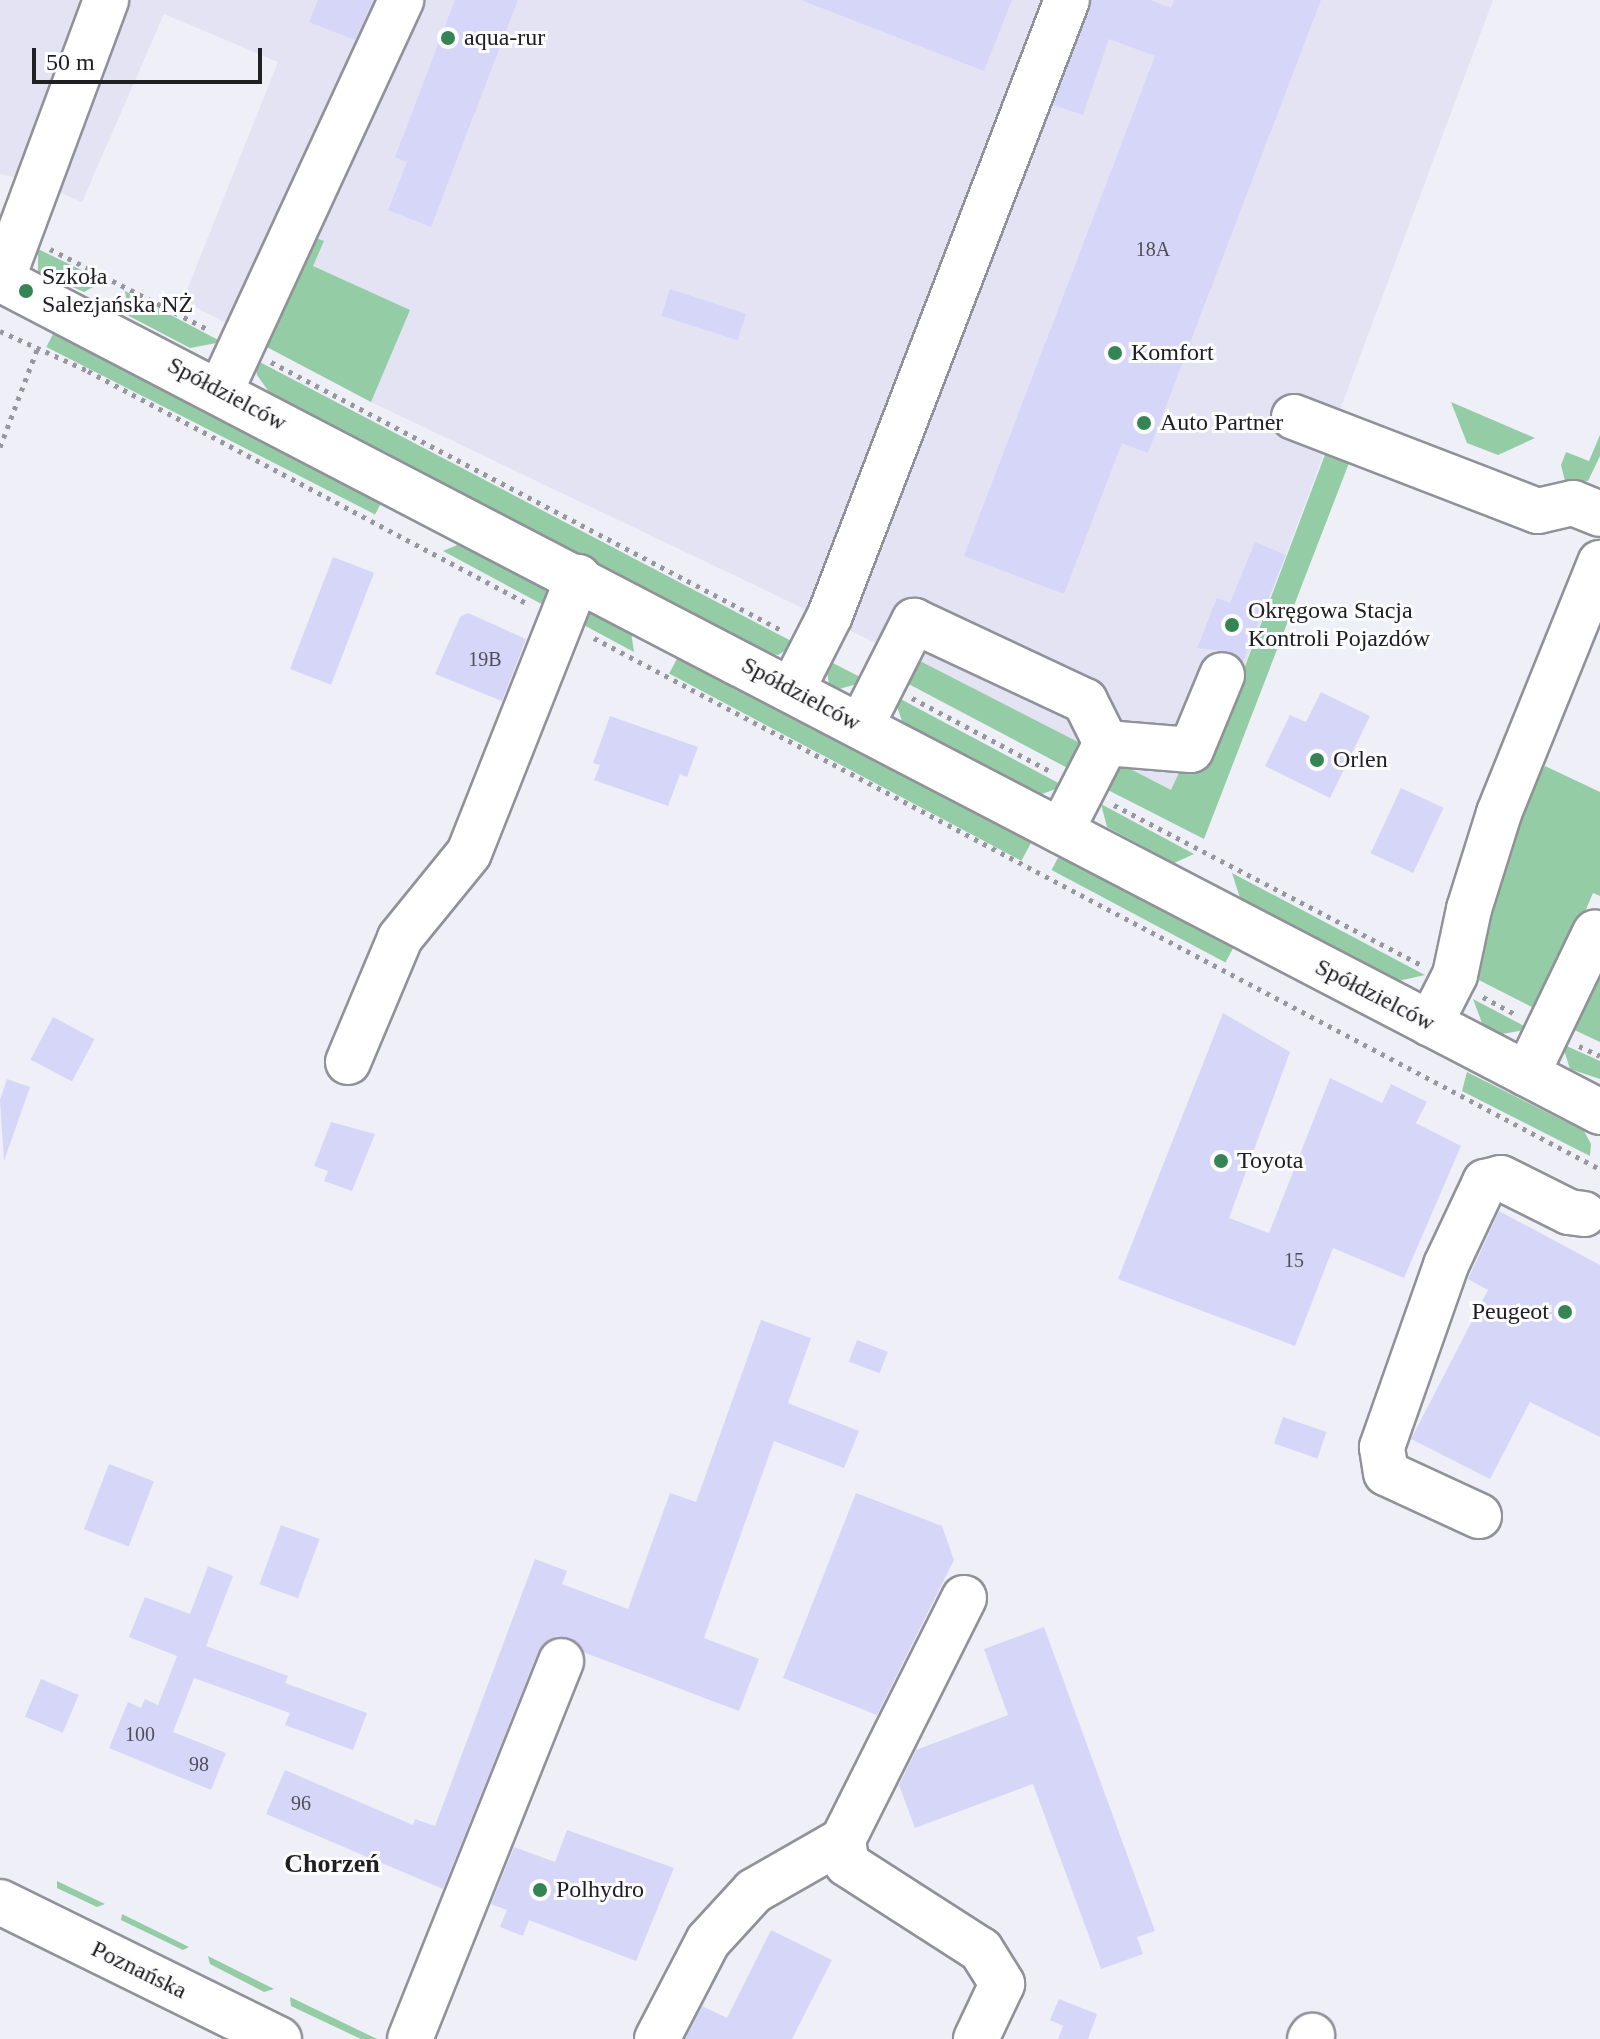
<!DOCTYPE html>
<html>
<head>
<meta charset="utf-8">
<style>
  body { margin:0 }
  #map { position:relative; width:1600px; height:2039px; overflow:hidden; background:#efeff8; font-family:Georgia,serif }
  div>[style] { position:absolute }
  .built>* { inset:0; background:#e3e3f3 }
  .green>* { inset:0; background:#94cca5; transform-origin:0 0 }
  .building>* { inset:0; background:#d6d7f8; transform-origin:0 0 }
  .path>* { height:5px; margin-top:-2.5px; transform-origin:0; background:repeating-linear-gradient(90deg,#97979d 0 4px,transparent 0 10px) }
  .roads { filter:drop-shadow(2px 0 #919299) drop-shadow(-2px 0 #919299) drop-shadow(0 2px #919299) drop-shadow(0 -2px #919299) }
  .minor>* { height:44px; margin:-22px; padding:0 22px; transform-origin:22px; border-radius:22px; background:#fff }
  .major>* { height:44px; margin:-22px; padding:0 22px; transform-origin:22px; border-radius:22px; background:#fff }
  .dots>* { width:22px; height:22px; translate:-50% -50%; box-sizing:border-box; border:4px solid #fdfdff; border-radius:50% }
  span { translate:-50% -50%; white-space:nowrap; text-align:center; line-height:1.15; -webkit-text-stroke:6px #fdfdff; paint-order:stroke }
  .number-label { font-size:20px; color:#4e4e58 }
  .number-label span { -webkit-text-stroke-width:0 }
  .poi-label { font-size:24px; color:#202023 }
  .left { translate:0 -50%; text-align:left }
  .right { translate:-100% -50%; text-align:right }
  .street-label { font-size:24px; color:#202023 }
  .neighbourhood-label { font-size:26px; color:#202023; font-weight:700 }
  .scale { position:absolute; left:32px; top:48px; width:230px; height:36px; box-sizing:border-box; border:4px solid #202023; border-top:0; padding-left:10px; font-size:24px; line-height:28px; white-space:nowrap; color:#202023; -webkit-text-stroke:6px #fdfdff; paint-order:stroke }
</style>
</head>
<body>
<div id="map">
  <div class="built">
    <i style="clip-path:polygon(0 0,1493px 0,1193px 804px,880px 645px,371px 402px,183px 300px,278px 62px,164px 14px,82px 202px,39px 183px,0 174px)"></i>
  </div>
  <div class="green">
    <i style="clip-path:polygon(313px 237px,324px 241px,313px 266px,410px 310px,371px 402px,263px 345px)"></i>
    <i style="clip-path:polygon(38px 249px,104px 281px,84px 292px,38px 272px)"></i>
    <i style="clip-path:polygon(125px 291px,222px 342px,190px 348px,129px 316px)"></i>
    <i style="left:55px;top:330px;width:369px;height:19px;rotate:27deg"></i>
    <i style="clip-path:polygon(254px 359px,797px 644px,778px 655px,767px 653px,269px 392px,257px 375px)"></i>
    <i style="clip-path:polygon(1451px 402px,1535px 438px,1498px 455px,1467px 443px)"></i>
    <i style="clip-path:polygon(1600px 435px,1600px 456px,1588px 481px,1565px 481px,1561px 465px,1566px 452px,1589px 461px)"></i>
    <i style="clip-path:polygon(1326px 452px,1349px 463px,1204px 839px,1102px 787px,1115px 761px,1171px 790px,1184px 762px,1208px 764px)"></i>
    <i style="clip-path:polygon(462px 543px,557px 593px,549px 608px,443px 551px)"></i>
    <i style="clip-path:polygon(572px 601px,631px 632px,634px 652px,565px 615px)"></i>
    <i style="left:679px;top:655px;width:399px;height:21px;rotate:28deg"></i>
    <i style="clip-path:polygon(825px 659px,868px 681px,839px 689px,829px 684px)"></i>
    <i style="clip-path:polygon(916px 659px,1082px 744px,1077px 773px,901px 680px)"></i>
    <i style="clip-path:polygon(893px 695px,1064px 786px,1042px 794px,903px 724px)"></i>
    <i style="clip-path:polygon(1545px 766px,1600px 792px,1600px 896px,1593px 893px,1542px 1012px,1469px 975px,1520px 803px)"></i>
    <i style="clip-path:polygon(1101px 804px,1194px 854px,1174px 863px,1107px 827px)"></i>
    <i style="left:1060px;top:854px;width:197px;height:18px;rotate:28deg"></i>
    <i style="clip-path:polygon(1232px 873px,1425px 975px,1398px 981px,1240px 898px)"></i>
    <i style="clip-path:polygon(1600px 958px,1600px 1042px,1566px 1026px)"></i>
    <i style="clip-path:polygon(1473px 999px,1530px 1029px,1502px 1034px,1482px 1023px)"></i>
    <i style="clip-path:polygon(1562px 1044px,1600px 1061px,1600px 1079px,1570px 1069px)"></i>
    <i style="clip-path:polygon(1467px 1072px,1584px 1131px,1591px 1144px,1590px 1156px,1462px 1091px)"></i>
    <i style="clip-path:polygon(57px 1881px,105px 1904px,97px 1907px,57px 1888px)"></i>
    <i style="clip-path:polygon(122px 1914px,189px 1947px,183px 1950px,121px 1920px)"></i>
    <i style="clip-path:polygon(208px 1956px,274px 1989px,264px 1992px,210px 1964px)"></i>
    <i style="clip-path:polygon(290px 1997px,377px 2039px,361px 2039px,291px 2006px)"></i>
  </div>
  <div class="building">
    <i style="clip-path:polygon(318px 0,373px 0,355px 40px,309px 22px)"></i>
    <i style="clip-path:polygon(455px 0,518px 0,431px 227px,388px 210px,407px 162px,395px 157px)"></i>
    <i style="clip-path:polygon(801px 0,1012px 0,984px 71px)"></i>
    <i style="clip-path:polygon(1091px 0,1150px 0,1171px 8px,1174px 0,1321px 0,1148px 453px,1122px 443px,1064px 594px,964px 556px,1155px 56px,1109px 39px,1083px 115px,1053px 105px)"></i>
    <i style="left:670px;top:289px;width:80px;height:28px;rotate:18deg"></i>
    <i style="clip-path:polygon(1255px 542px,1286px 555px,1243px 662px,1231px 652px,1197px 648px,1217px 598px,1230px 603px)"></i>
    <i style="left:333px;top:557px;width:44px;height:120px;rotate:21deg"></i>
    <i style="clip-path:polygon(468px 613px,526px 639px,502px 701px,435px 674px,460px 617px)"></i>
    <i style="clip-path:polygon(1321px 692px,1370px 716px,1330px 798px,1265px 766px,1290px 715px,1306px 722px)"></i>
    <i style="clip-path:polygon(610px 716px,698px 747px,687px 777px,680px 774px,668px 806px,594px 780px,600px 765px,593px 763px)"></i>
    <i style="left:1401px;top:788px;width:47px;height:72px;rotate:25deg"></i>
    <i style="clip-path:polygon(1223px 1013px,1290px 1052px,1229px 1218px,1269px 1233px,1330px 1078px,1382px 1103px,1391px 1084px,1427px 1102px,1416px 1123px,1461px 1146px,1404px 1278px,1333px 1248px,1295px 1346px,1118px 1279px)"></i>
    <i style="left:53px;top:1017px;width:47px;height:48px;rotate:28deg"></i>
    <i style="clip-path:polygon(7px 1079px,30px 1087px,4px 1161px,0 1100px)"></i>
    <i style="clip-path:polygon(331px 1122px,375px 1134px,352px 1191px,324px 1181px,328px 1171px,314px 1166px)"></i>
    <i style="clip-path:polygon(1499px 1211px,1600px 1265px,1600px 1437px,1530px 1402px,1490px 1479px,1411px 1439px,1488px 1290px,1468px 1279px)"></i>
    <i style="clip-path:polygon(761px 1320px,811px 1338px,788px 1403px,859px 1431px,844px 1468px,774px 1441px,704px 1638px,759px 1659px,739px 1711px,583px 1652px,571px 1638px,557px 1636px,538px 1652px,443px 1889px,266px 1814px,285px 1770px,413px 1825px,415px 1819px,435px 1826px,535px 1559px,567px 1571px,562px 1584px,628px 1609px,670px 1493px,696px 1502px)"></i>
    <i style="left:857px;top:1340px;width:33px;height:23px;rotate:21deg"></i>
    <i style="left:1283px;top:1417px;width:46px;height:28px;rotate:19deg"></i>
    <i style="left:109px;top:1464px;width:48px;height:70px;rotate:21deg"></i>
    <i style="clip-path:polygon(856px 1493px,942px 1526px,954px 1560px,877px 1715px,783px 1678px)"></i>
    <i style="left:281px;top:1525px;width:41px;height:63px;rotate:20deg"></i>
    <i style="clip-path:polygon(208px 1566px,233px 1576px,206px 1646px,288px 1676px,285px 1683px,367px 1713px,353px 1750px,285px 1725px,290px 1713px,194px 1678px,173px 1732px,226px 1753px,211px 1790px,109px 1748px,128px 1702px,141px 1708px,145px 1699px,158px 1705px,177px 1656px,129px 1637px,145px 1597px,190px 1614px)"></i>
    <i style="clip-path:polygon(1044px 1627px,1155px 1931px,1137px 1937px,1143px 1954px,1101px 1969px,1033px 1784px,915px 1828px,899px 1785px,916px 1750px,1008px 1715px,984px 1649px)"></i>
    <i style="left:41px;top:1679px;width:41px;height:41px;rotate:23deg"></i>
    <i style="clip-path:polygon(567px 1830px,674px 1868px,636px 1961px,529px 1920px,523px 1936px,500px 1927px,507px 1910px,491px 1904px,514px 1847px,555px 1862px)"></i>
    <i style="clip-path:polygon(771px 1930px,832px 1960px,792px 2039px,685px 2039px,702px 2006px,727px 2018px)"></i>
    <i style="clip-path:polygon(1059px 1999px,1097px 2014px,1088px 2039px,1058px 2039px,1063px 2026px,1050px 2020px)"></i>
  </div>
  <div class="path">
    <i style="left:50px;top:249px;width:178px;rotate:27deg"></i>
    <i style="left:0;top:331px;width:97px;rotate:24.4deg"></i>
    <i style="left:88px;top:371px;width:498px;rotate:27.9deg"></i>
    <i style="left:271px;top:362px;width:578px;rotate:27.72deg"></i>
    <i style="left:0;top:447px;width:107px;rotate:-69.2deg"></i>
    <i style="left:594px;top:638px;width:1138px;rotate:27.83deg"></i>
    <i style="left:912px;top:698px;width:158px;rotate:27.9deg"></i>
    <i style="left:1114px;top:805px;width:346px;rotate:27.5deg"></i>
    <i style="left:1483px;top:997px;width:38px;rotate:28deg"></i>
    <i style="left:1579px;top:1046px;width:23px;rotate:25deg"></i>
  </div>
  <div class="roads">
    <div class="minor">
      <i style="left:0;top:279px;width:1804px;rotate:27.5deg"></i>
      <i style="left:2px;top:280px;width:299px;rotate:-69.6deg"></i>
      <i style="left:221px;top:390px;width:430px;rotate:-65.2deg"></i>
      <i style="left:1294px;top:417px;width:261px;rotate:21.1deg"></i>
      <i style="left:1538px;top:511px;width:36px;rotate:-13deg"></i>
      <i style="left:1573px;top:503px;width:29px;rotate:22deg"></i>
      <i style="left:792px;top:690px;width:84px;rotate:-63.1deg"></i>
      <i style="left:830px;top:615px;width:659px;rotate:-68.93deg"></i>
      <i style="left:861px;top:726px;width:118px;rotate:-63.2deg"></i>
      <i style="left:914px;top:621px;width:189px;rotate:25.1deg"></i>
      <i style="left:1085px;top:701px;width:47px;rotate:63.4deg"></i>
      <i style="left:1106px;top:743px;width:99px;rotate:117.1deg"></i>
      <i style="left:1106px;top:743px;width:85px;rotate:4.7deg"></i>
      <i style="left:1191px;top:750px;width:81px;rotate:-67.5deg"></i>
      <i style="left:1430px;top:1024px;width:55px;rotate:-63deg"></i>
      <i style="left:1455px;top:975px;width:67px;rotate:-78deg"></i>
      <i style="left:1469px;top:909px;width:101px;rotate:-72.6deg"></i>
      <i style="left:1499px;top:813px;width:270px;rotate:-68deg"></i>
      <i style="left:348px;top:1062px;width:134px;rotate:-67.2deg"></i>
      <i style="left:400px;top:938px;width:109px;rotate:-50.9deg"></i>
      <i style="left:469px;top:853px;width:297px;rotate:-68.4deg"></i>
      <i style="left:1527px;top:1074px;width:157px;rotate:-64.3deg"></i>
      <i style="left:1479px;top:1516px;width:102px;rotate:-155.2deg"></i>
      <i style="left:1386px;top:1473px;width:26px;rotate:-99deg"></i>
      <i style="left:1382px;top:1447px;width:193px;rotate:-70.6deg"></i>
      <i style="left:1446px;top:1265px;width:92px;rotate:-64.8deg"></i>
      <i style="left:1485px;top:1182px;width:16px;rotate:-14deg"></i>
      <i style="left:1501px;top:1178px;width:76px;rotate:26.6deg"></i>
      <i style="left:1569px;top:1212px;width:15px;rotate:8deg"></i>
      <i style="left:964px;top:1598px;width:271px;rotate:116.6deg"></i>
      <i style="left:843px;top:1840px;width:24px;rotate:81deg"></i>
      <i style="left:847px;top:1864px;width:159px;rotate:32.7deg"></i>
      <i style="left:981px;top:1950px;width:40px;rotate:58deg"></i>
      <i style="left:1002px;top:1984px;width:61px;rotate:115.3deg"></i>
      <i style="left:410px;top:2039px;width:407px;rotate:-68.2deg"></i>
      <i style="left:657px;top:2039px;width:110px;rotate:-62.5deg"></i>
      <i style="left:708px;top:1941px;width:68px;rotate:-47.4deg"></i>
      <i style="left:754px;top:1891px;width:103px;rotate:-29.8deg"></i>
      <i style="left:1310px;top:2039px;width:4px;rotate:-56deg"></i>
    </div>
    <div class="major">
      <i style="left:0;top:1902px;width:311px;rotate:26.2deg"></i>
    </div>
  </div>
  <div class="dots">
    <i style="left:448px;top:38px;background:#358454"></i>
    <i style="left:26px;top:291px;background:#358454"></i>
    <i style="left:1115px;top:353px;background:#358454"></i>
    <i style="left:1144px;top:423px;background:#358454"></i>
    <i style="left:1232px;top:625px;background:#358454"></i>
    <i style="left:1317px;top:760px;background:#358454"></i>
    <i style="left:1221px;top:1161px;background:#358454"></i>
    <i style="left:1565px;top:1312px;background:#358454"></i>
    <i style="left:540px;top:1890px;background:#358454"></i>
  </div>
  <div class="number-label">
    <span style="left:1153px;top:249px">18A</span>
    <span style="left:485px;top:659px">19B</span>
    <span style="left:1294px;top:1260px">15</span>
    <span style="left:140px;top:1734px">100</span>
    <span style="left:199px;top:1764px">98</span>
    <span style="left:301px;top:1803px">96</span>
  </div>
  <div class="poi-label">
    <span class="left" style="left:464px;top:38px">aqua-rur</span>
    <span class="left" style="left:42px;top:291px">Szkoła<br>Salezjańska NŻ</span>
    <span class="left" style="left:1131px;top:353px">Komfort</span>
    <span class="left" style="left:1160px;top:423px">Auto Partner</span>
    <span class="left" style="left:1248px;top:625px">Okręgowa Stacja<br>Kontroli Pojazdów</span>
    <span class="left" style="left:1333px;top:760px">Orlen</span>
    <span class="left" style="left:1237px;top:1161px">Toyota</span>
    <span class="right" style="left:1549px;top:1312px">Peugeot</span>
    <span class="left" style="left:556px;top:1890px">Polhydro</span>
  </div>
  <div class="street-label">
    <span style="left:227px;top:394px;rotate:28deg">Spółdzielców</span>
    <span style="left:801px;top:694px;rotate:28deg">Spółdzielców</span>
    <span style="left:1375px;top:995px;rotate:27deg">Spółdzielców</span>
    <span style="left:139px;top:1970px;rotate:26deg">Poznańska</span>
  </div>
  <div class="neighbourhood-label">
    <span style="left:332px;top:1864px">Chorzeń</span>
  </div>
  <div class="scale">50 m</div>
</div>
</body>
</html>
